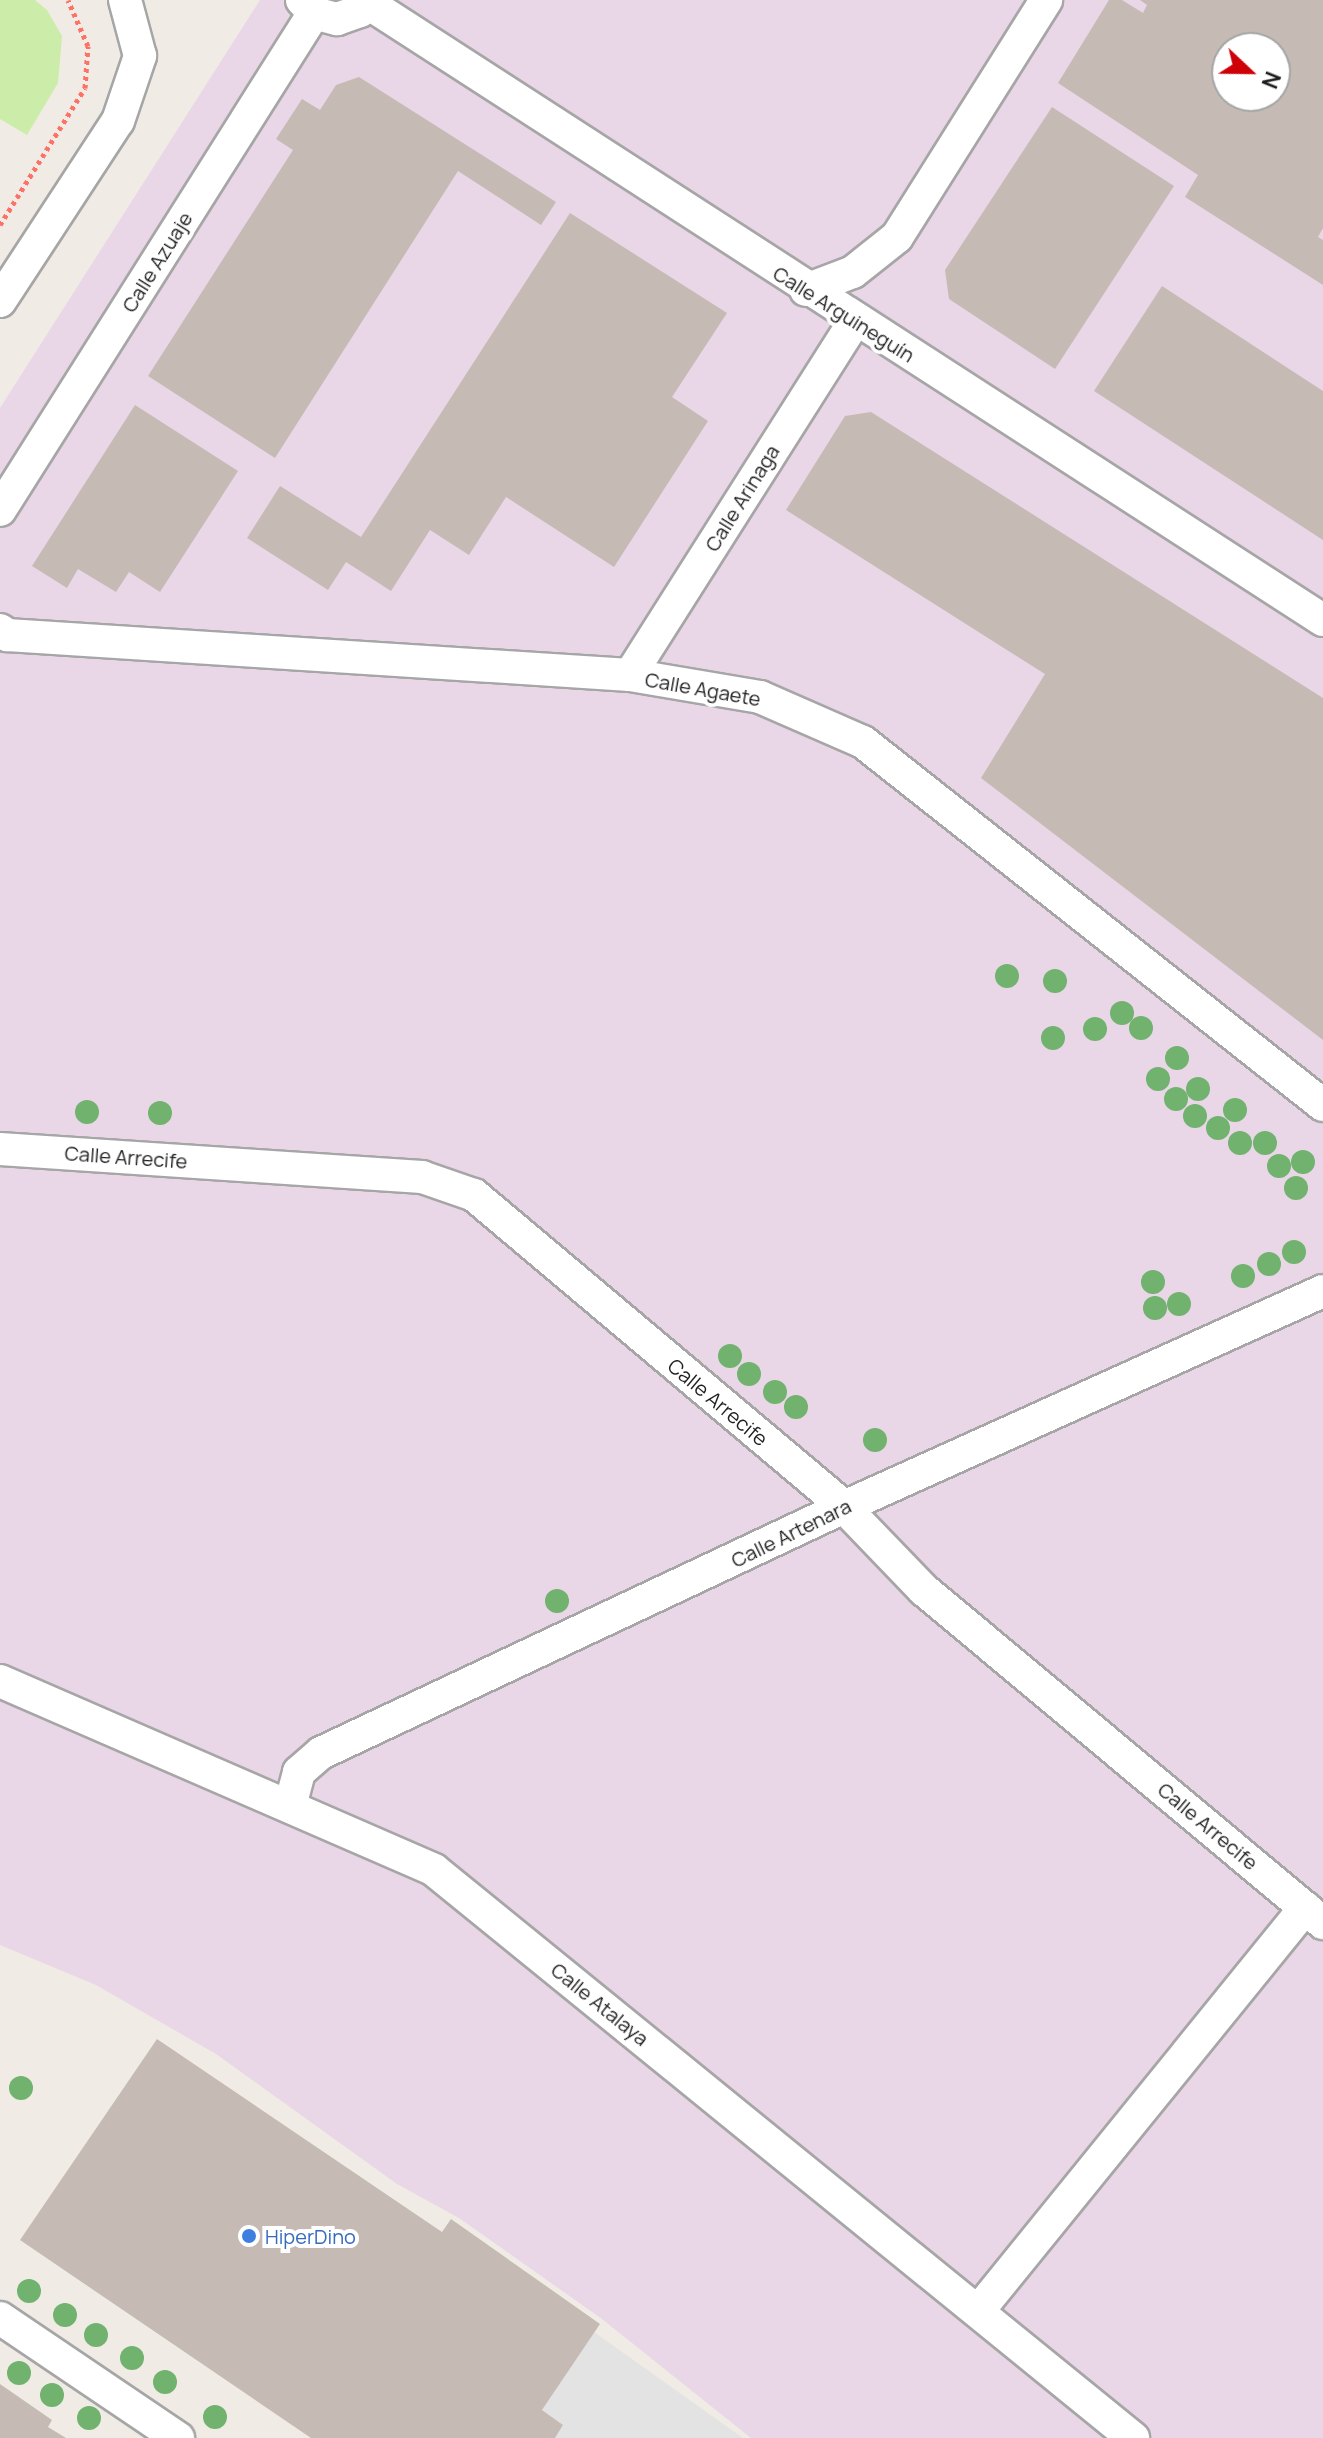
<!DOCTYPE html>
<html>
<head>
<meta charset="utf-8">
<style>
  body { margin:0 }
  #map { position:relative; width:1323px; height:2438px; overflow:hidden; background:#f0ece5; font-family:Manrope,sans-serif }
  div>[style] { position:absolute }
  .industrial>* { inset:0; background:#e9d6e6 }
  .grass>* { inset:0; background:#cceca9 }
  .parking>* { inset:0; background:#e3e3e3 }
  .building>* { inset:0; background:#c5bbb4 }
  .path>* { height:5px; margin-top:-2.5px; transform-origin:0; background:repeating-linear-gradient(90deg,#fe7167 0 4px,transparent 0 8px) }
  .roads { filter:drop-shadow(2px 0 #a6a6a6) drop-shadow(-2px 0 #a6a6a6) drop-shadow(0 2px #a6a6a6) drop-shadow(0 -2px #a6a6a6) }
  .street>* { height:32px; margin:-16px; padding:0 16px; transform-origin:16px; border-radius:16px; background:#fff }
  .trees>* { width:24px; height:24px; margin:-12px; border-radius:50%; background:#70b26e }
  .dots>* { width:22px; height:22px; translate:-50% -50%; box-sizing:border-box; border:4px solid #fff; border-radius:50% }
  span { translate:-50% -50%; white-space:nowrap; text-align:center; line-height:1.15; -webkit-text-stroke:8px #fff; paint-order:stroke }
  .street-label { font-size:20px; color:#1f1f1f }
  .shop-label { font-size:20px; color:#366cbe }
  .left { translate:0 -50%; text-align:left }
  .north { position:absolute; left:1211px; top:32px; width:80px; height:80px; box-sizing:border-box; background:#fff; border:2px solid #a5a5a5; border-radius:50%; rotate:112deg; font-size:22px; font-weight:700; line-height:32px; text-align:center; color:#1f1f1f }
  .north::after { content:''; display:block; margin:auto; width:28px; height:36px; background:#ce0008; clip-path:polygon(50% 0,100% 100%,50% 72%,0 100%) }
</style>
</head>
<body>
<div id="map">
  <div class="industrial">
    <i style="clip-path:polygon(evenodd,260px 0,1323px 0,1323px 2438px,751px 2438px,602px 2319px,459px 2218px,397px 2184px,216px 2054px,96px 1985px,0 1945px,0 408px,260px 0,1227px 48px,1275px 48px,1275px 96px,1227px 96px,1227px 48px)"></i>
  </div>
  <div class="grass">
    <i style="clip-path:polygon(0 0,35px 0,47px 10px,62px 36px,58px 83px,27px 135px,0 119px)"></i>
  </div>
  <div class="parking">
    <i style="clip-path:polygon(594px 2332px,743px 2438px,555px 2438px,563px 2425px,542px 2410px)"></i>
  </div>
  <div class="building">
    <i style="clip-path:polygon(evenodd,1109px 0,1122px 0,1143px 13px,1147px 5px,1140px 0,1323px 0,1323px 228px,1318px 237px,1323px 240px,1323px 285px,1185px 197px,1198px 175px,1058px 83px,1109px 0,1227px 48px,1275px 48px,1275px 96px,1227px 96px,1227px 48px)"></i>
    <i style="clip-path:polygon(359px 77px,556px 202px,541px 225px,458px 171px,275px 458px,148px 376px,293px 150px,276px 139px,302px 99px,320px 110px,336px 85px)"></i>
    <i style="clip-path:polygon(1052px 107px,1174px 186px,1055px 369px,949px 299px,945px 270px)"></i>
    <i style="clip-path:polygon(570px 213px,727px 313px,672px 397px,708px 421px,614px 567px,506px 497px,469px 555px,430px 530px,391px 591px,346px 562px,328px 590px,247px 538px,280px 486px,361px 537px)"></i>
    <i style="clip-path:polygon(1162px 286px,1323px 391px,1323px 540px,1094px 391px)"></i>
    <i style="clip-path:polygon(135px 405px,238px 471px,160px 592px,129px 572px,116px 592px,78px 569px,67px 588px,32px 566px)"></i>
    <i style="clip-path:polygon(871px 412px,1323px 698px,1323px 1040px,981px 778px,1045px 674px,786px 510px,845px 416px)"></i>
    <i style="clip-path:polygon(157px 2039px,442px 2232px,451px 2219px,600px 2324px,542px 2410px,563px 2425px,555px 2438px,311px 2438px,20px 2240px)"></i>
    <i style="clip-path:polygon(0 2384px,52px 2420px,48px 2427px,66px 2438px,0 2438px)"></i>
  </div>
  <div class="path">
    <i style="left:0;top:225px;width:161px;rotate:-58.2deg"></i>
    <i style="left:85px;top:88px;width:42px;rotate:-85.9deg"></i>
    <i style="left:88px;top:46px;width:50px;rotate:-113.5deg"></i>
  </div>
  <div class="roads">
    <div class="street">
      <i style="left:302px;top:0;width:18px;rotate:47deg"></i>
      <i style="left:314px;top:13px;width:24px;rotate:15deg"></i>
      <i style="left:337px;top:19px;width:24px;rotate:-19deg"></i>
      <i style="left:360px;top:11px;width:15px;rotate:-48deg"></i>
      <i style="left:368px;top:3px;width:1137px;rotate:32.87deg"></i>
      <i style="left:806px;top:290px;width:50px;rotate:-21deg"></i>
      <i style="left:853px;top:272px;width:56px;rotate:-38.5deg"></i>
      <i style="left:897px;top:237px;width:280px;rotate:-57.8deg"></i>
      <i style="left:0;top:301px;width:215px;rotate:-56.8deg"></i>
      <i style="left:118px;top:121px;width:69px;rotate:-71.3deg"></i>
      <i style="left:140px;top:56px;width:58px;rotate:-105deg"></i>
      <i style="left:0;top:510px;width:588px;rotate:-57.72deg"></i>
      <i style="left:0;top:630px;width:9px;rotate:36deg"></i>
      <i style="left:7px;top:635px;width:624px;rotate:3.67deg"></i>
      <i style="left:630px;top:675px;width:132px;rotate:9.6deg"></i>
      <i style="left:760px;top:697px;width:112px;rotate:23.6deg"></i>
      <i style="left:863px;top:742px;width:586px;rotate:38.28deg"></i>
      <i style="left:630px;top:675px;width:419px;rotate:-57.6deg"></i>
      <i style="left:0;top:1149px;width:423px;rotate:3.8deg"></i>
      <i style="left:422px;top:1177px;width:55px;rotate:19.1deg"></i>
      <i style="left:474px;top:1195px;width:484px;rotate:40.1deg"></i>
      <i style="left:844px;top:1507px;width:115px;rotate:46.1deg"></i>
      <i style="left:924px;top:1590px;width:520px;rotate:39.85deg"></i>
      <i style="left:0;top:1681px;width:473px;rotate:23.5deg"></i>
      <i style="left:434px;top:1870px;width:901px;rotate:39.1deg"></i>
      <i style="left:290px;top:1806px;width:35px;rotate:-75deg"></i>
      <i style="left:299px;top:1772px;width:29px;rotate:-41deg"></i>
      <i style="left:321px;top:1753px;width:578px;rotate:-25.19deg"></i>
      <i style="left:844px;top:1507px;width:525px;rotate:-24.27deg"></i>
      <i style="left:979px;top:2310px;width:518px;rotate:-50.96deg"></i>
      <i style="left:0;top:2318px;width:215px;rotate:34deg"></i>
    </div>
  </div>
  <div class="trees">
    <i style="left:1007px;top:976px"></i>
    <i style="left:1055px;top:981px"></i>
    <i style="left:1122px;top:1013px"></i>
    <i style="left:1141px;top:1028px"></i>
    <i style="left:1095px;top:1029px"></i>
    <i style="left:1053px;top:1038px"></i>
    <i style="left:1177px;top:1058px"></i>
    <i style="left:1158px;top:1079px"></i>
    <i style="left:1198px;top:1089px"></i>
    <i style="left:1176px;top:1099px"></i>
    <i style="left:1235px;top:1110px"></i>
    <i style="left:87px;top:1112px"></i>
    <i style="left:160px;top:1113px"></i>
    <i style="left:1195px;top:1116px"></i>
    <i style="left:1218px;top:1128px"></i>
    <i style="left:1240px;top:1143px"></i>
    <i style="left:1265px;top:1143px"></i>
    <i style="left:1303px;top:1162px"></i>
    <i style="left:1279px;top:1166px"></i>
    <i style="left:1296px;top:1188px"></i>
    <i style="left:1294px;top:1252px"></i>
    <i style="left:1269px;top:1264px"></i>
    <i style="left:1243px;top:1276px"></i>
    <i style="left:1153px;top:1282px"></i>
    <i style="left:1179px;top:1304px"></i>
    <i style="left:1155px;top:1308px"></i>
    <i style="left:730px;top:1356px"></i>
    <i style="left:749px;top:1374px"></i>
    <i style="left:775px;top:1392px"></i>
    <i style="left:796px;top:1407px"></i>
    <i style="left:875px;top:1440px"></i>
    <i style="left:557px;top:1601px"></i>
    <i style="left:21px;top:2088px"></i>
    <i style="left:29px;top:2291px"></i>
    <i style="left:65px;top:2315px"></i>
    <i style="left:96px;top:2335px"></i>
    <i style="left:132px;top:2358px"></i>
    <i style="left:19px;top:2373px"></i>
    <i style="left:165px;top:2382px"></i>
    <i style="left:52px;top:2395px"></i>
    <i style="left:215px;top:2417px"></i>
    <i style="left:89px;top:2418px"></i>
  </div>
  <div class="dots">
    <i style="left:249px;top:2236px;background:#3f7fe0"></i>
  </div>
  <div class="street-label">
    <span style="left:157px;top:262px;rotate:-58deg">Calle Azuaje</span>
    <span style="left:844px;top:314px;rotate:32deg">Calle Arguineguín</span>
    <span style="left:742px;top:498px;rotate:-58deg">Calle Arinaga</span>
    <span style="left:703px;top:689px;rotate:10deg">Calle Agaete</span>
    <span style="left:126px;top:1157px;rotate:4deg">Calle Arrecife</span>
    <span style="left:718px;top:1402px;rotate:40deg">Calle Arrecife</span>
    <span style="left:791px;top:1533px;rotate:-26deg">Calle Artenara</span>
    <span style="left:1208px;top:1826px;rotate:40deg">Calle Arrecife</span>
    <span style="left:600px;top:2004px;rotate:39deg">Calle Atalaya</span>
  </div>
  <div class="shop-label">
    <span class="left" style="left:265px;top:2236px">HiperDino</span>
  </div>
  <div class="north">N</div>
</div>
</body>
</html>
